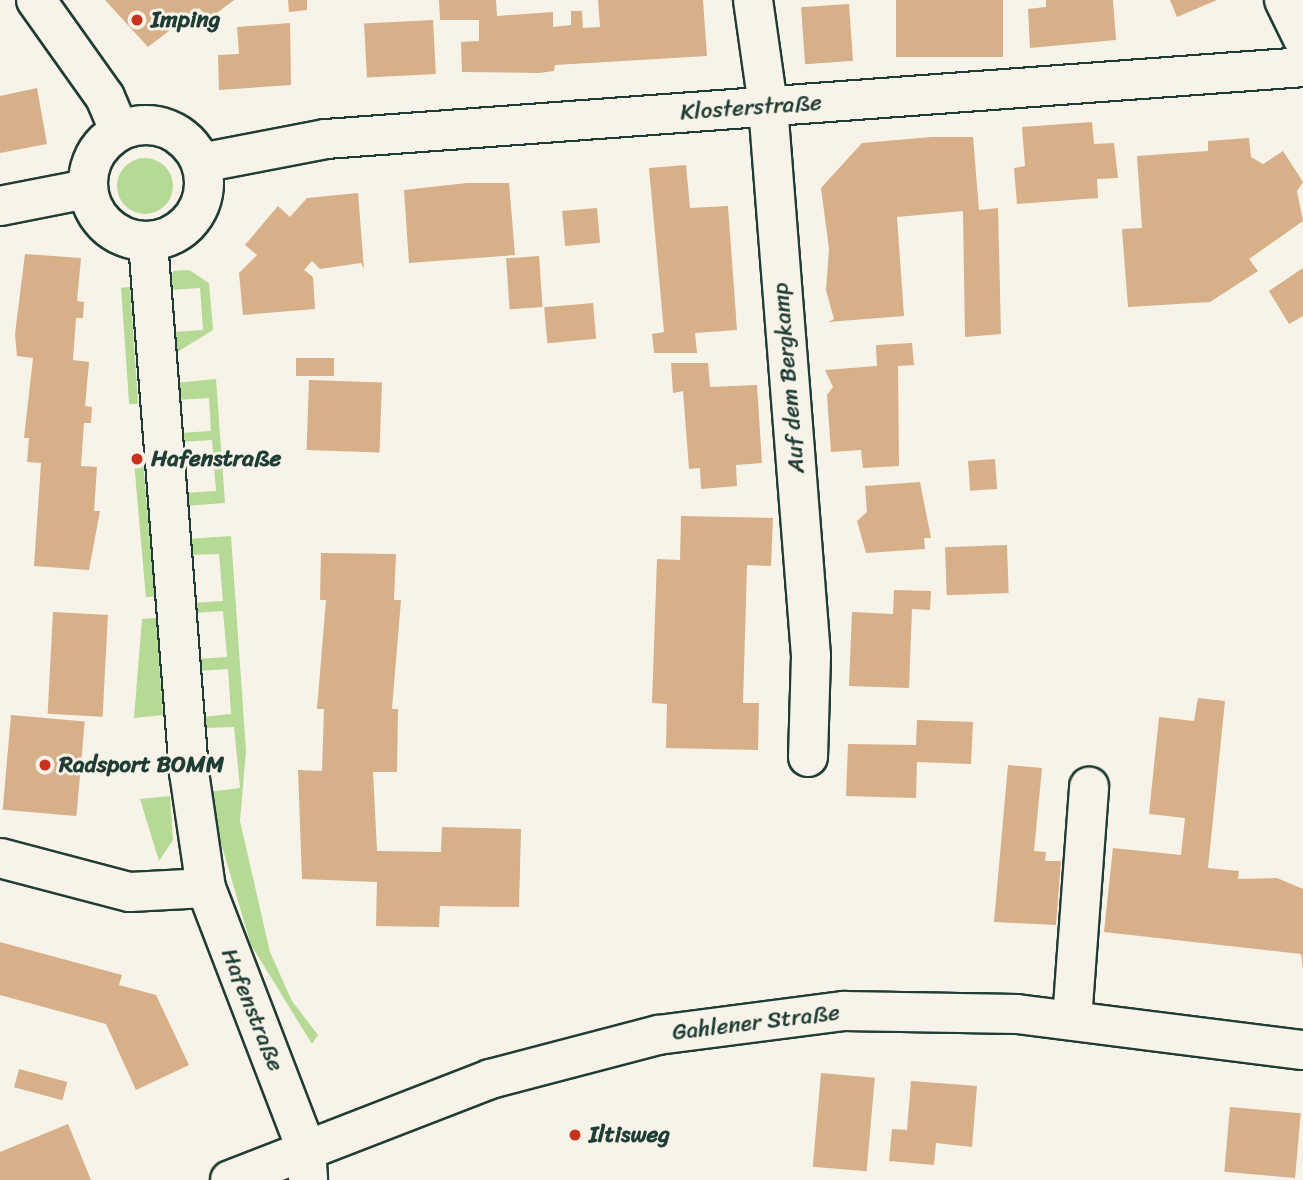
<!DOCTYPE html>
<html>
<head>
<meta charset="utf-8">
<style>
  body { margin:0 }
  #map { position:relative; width:1303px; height:1180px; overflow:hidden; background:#f7f3e8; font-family:Sriracha,sans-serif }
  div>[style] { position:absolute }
  .green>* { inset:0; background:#b6da95; transform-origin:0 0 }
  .round { border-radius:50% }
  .building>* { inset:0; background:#d7af88; transform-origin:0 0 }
  .roads { filter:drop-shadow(2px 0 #1f3d34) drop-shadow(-2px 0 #1f3d34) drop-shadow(0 2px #1f3d34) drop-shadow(0 -2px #1f3d34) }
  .minor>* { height:38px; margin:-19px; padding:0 19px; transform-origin:19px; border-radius:19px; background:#f7f3e8 }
  .minor>.ring { margin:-19px; padding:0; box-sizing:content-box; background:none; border:38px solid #f7f3e8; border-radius:50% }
  .major>* { height:38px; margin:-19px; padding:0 19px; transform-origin:19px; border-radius:19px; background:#f7f3e8 }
  .dots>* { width:19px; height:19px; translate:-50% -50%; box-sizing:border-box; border:4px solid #f7f3e8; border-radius:50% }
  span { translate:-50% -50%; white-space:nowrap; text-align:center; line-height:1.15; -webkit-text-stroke:6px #f7f3e8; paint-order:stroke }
  .poi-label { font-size:23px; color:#1f3d34; font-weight:700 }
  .left { translate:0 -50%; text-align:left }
  .street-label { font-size:23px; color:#1f3d34 }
</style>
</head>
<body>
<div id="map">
  <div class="green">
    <i class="round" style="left:117px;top:158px;width:56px;height:56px"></i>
    <i style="clip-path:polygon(189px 270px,209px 283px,213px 330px,174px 354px,173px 332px,203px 330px,200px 288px,170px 290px,173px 271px)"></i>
    <i style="left:130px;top:287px;width:117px;height:9px;rotate:86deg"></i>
    <i style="clip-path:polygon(216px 379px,225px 503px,184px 506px,183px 493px,216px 491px,212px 440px,180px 442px,179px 433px,211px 431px,209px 398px,177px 400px,175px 383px)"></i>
    <i style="left:143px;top:461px;width:136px;height:9px;rotate:85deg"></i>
    <i style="clip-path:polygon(231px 536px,246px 751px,240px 821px,270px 952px,292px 1001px,318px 1035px,312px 1044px,251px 945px,210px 806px,208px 792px,240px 788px,234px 727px,203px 728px,202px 717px,231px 714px,228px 669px,198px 671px,197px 659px,227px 657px,223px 611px,193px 613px,192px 603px,223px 601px,219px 554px,188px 555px,187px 539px)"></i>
    <i style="clip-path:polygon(156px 618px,163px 715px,134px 718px,142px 619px)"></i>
    <i style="clip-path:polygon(170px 796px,173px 840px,159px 861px,140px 799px)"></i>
  </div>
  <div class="building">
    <i style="clip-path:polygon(105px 0,234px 0,209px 19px,199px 8px,148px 47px)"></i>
    <i style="clip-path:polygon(288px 0,307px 0,307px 10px,289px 12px)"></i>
    <i style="clip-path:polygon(439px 0,496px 0,497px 16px,553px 12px,553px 27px,571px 25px,571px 11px,582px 11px,583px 28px,600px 27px,598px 0,703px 0,707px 56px,555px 65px,554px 71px,539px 73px,462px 72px,461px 42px,479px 41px,479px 20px,440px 20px)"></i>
    <i style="left:896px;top:0;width:107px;height:57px"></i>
    <i style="clip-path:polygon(1046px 0,1113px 0,1116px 40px,1030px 48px,1028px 9px,1046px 7px)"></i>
    <i style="clip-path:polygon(1170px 0,1217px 0,1177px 17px)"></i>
    <i style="left:849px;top:4px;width:57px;height:48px;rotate:86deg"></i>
    <i style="left:433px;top:20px;width:54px;height:69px;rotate:87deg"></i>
    <i style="clip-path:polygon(290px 23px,291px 85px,219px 90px,218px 55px,239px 54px,237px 27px)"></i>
    <i style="clip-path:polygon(37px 88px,47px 144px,0 153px,0 96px)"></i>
    <i style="clip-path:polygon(1092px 122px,1094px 144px,1114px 143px,1118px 178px,1097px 179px,1098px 198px,1017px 204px,1014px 168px,1025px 166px,1022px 127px)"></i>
    <i style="clip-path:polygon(932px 137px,973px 137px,979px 210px,998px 208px,1001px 334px,965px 337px,963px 211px,897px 217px,904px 316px,828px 322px,834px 319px,826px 290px,829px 249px,821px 188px,862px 143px)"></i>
    <i style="clip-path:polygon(1249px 138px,1251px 157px,1263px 164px,1283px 151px,1303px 182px,1297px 191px,1303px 221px,1249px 259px,1258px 271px,1210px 302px,1128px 307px,1122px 229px,1142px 228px,1137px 156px,1208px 151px,1208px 141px)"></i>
    <i style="clip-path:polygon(686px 165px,690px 208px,728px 206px,737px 330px,695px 333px,697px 353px,654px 353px,652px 334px,664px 332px,649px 168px)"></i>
    <i style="clip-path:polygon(467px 183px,509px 183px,515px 255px,409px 263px,404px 190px)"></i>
    <i style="clip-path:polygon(358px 193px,364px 269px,361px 263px,320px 269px,312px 261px,304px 270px,313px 277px,315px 309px,243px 315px,239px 273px,257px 255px,245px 245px,278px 206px,290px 217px,307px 198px)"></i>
    <i style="left:597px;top:208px;width:35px;height:35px;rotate:85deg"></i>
    <i style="clip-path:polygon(25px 254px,81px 258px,77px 301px,84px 302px,83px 318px,76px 318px,73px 360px,89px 362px,85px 406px,92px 407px,91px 423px,84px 423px,81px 466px,97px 467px,94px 511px,100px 511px,89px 570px,34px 566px,41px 463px,27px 462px,29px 438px,24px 438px,33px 358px,17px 356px,15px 334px)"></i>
    <i style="left:539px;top:256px;width:51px;height:33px;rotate:86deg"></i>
    <i style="clip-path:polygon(1303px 268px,1303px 316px,1289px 324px,1269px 291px)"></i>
    <i style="left:593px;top:303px;width:36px;height:49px;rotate:85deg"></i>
    <i style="clip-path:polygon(912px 343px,914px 365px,898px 366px,899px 466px,863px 468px,861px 450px,831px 452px,827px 395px,833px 387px,825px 370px,877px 366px,876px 345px)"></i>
    <i style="left:296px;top:358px;width:38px;height:18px"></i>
    <i style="clip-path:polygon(671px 363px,708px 363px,710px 387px,757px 385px,762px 463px,736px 465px,737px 486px,701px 489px,700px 468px,689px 469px,683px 391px,673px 393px)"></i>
    <i style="left:309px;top:380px;width:73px;height:70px;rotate:2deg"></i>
    <i style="left:995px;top:459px;width:30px;height:27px;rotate:86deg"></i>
    <i style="clip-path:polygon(920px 482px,931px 538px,924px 538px,925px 549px,866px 553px,857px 521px,867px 512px,865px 486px)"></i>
    <i style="clip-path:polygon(681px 516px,773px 518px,771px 566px,747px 565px,743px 703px,759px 703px,758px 750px,666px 748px,667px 704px,652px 703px,657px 559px,680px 560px)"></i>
    <i style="left:1007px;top:545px;width:48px;height:62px;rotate:88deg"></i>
    <i style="clip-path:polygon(321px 553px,396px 554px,394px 600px,401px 600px,392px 709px,398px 709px,397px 772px,373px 772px,377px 851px,441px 852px,442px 827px,521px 829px,519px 907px,440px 906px,439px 927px,376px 926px,377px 882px,302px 879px,298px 770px,322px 771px,324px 709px,317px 709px,326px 600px,320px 600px)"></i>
    <i style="clip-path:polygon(894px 590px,931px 591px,930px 610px,912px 609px,909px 688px,849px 686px,852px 612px,893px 614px)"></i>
    <i style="left:53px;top:612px;width:55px;height:102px;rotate:3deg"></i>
    <i style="clip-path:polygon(1198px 698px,1225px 701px,1208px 868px,1239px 871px,1238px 879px,1277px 878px,1303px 889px,1303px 969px,1301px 954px,1104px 932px,1113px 848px,1181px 855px,1185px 818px,1149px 814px,1159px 717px,1194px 721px)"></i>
    <i style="left:11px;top:715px;width:74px;height:95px;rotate:5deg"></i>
    <i style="clip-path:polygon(917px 720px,973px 722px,971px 764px,917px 762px,916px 798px,846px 796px,848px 744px,916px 745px)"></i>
    <i style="clip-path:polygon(1008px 765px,1042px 768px,1034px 851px,1046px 852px,1045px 861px,1061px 861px,1056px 925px,994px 922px)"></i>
    <i style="clip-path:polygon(0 942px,122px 975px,119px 985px,156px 995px,189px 1065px,136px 1090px,106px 1024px,0 995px)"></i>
    <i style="left:19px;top:1069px;width:50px;height:19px;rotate:15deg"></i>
    <i style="left:821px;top:1073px;width:54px;height:94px;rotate:5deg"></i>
    <i style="clip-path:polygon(911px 1081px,977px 1086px,972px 1147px,936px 1143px,934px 1165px,889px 1161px,892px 1129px,907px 1130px)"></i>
    <i style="left:1230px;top:1107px;width:71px;height:65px;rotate:5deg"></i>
    <i style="clip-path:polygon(68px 1124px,91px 1180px,0 1180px,0 1152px)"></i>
  </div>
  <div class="roads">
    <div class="minor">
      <i style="left:36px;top:0;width:119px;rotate:54.6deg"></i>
      <i style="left:105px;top:97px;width:36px;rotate:67deg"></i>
      <i style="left:753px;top:0;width:107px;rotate:81.9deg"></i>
      <i style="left:768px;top:106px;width:552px;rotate:85.53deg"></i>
      <i style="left:811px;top:656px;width:101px;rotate:91.7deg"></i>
      <i style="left:1284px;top:0;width:43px;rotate:64deg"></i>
      <i class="ring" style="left:88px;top:125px;width:78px;height:78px"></i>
      <i style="left:201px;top:163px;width:127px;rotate:-10.9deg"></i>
      <i style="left:326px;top:139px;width:980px;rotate:-4.21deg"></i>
      <i style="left:0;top:206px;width:89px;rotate:-11.1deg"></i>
      <i style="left:148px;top:242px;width:532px;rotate:85.58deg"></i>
      <i style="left:189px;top:772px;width:117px;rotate:81.7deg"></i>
      <i style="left:206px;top:888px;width:280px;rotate:69deg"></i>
      <i style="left:306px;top:1149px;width:31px;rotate:86deg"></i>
      <i style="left:0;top:858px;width:134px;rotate:14.7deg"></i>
      <i style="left:130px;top:892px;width:76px;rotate:-3deg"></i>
      <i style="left:1072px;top:1020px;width:234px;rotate:-85.8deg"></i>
    </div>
    <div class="major">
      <i style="left:230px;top:1180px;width:279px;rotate:-21.2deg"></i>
      <i style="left:490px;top:1079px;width:174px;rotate:-14.7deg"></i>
      <i style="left:658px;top:1035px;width:188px;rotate:-7.4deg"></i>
      <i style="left:844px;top:1011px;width:173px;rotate:1deg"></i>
      <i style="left:1017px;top:1014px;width:288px;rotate:7.2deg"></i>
    </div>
  </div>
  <div class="dots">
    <i style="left:137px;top:20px;background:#c8321e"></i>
    <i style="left:137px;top:459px;background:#c8321e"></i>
    <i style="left:45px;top:765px;background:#c8321e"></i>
    <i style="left:575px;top:1135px;background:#c8321e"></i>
  </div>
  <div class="poi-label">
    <span class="left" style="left:151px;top:20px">Imping</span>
    <span class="left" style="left:151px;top:459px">Hafenstraße</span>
    <span class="left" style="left:59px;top:765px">Radsport BOMM</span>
    <span class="left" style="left:589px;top:1135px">Iltisweg</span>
  </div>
  <div class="street-label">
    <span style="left:751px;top:108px;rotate:-4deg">Klosterstraße</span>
    <span style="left:789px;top:378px;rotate:-95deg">Auf dem Bergkamp</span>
    <span style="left:252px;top:1010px;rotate:68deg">Hafenstraße</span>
    <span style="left:756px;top:1023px;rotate:-7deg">Gahlener Straße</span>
  </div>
</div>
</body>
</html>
